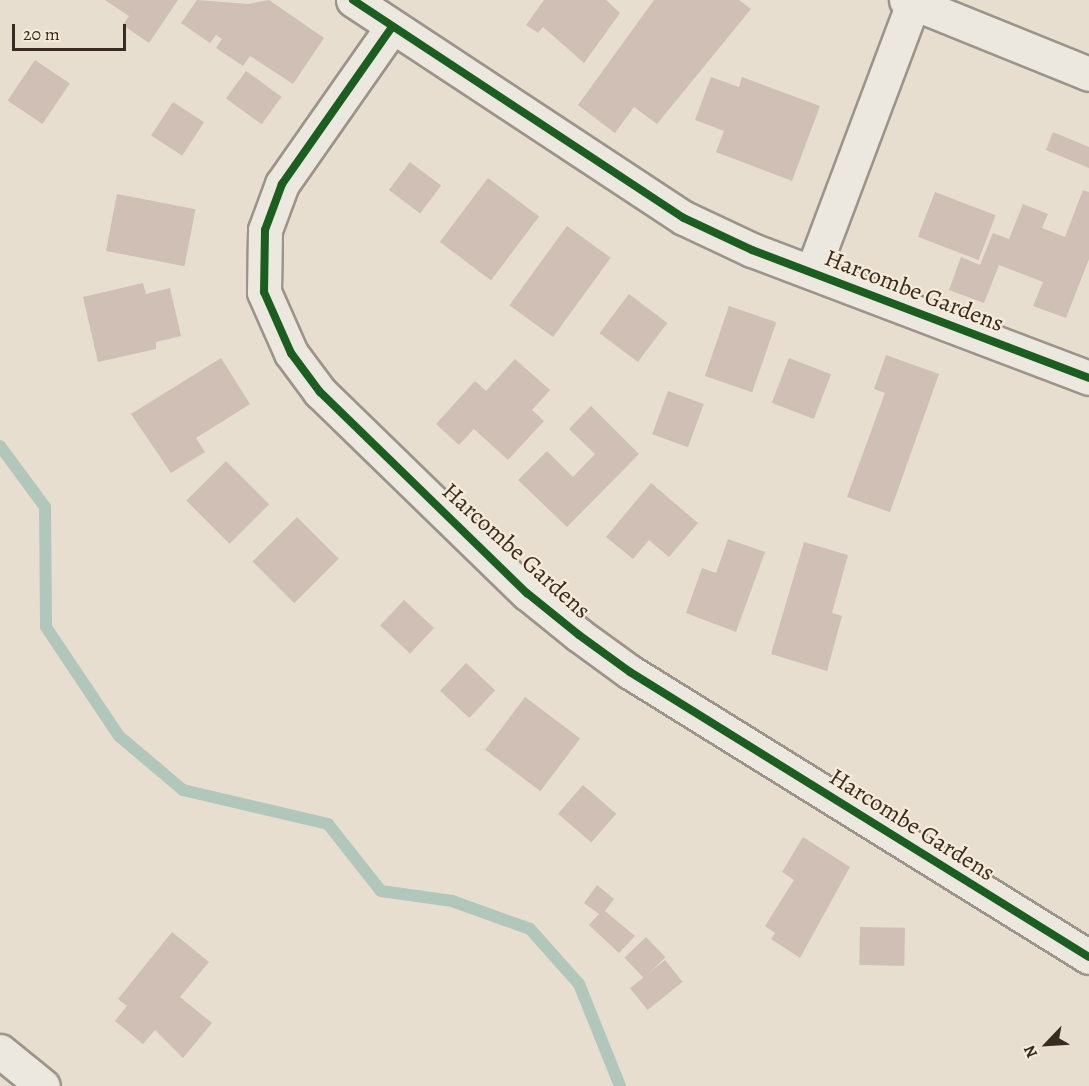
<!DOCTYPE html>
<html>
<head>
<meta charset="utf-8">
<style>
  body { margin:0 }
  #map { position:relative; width:1089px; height:1086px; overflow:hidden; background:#e7decf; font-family:Alegreya,serif }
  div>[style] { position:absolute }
  .stream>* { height:12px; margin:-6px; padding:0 6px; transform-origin:6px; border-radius:6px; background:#b2c7bc }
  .building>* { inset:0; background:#cfbfb5; transform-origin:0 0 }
  .roads { filter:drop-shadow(2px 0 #9b948b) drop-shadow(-2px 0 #9b948b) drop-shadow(0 2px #9b948b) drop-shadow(0 -2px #9b948b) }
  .street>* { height:33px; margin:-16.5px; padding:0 16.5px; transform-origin:16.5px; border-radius:16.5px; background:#ece7df }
  .secondary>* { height:33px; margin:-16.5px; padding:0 16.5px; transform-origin:16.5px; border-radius:16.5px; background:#ece7df }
  .cycleway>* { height:8px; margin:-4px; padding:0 4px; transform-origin:4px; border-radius:4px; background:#1b5e20 }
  span { translate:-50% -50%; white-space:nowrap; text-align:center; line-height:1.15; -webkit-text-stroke:4.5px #f6ebd9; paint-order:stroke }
  .street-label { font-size:24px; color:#382b22 }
  .north { position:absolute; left:1017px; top:1014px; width:60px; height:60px; -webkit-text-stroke:4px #f6ebd9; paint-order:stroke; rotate:245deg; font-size:16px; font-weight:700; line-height:24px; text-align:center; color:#382b22 }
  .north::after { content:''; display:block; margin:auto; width:21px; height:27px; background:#382b22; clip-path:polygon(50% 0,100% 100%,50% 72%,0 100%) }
  .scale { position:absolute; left:12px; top:24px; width:114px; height:27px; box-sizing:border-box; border:3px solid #382b22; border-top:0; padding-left:8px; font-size:18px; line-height:21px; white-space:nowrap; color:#382b22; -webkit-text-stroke:4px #f6ebd9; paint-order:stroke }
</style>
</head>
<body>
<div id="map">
  <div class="stream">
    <i style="left:0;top:446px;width:76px;rotate:53.6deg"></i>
    <i style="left:45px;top:507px;width:120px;rotate:89.5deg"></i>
    <i style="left:46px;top:627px;width:131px;rotate:56.2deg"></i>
    <i style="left:119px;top:736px;width:84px;rotate:40.2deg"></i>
    <i style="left:183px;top:790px;width:149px;rotate:13.2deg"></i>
    <i style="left:328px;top:824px;width:85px;rotate:51.7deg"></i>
    <i style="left:381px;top:891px;width:72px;rotate:8deg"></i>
    <i style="left:452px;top:901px;width:83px;rotate:19.7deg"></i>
    <i style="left:530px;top:929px;width:74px;rotate:48.3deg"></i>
    <i style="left:579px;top:984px;width:110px;rotate:68.1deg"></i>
  </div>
  <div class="building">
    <i style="clip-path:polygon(105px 0,178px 0,149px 43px,123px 25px,129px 16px)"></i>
    <i style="clip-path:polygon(197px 0,248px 4px,269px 0,324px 38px,293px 84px,250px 56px,243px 66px,216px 48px,222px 39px,216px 35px,210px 43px,181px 23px)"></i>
    <i style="clip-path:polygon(544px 0,606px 0,620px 13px,584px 63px,543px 27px,538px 33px,526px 25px)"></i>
    <i style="clip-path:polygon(654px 0,739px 0,751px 9px,657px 124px,634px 107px,615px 133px,578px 105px)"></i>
    <i style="left:35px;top:60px;width:42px;height:49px;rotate:34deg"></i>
    <i style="left:246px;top:71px;width:44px;height:34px;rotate:36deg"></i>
    <i style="clip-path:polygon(711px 77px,739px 87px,742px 77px,820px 106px,792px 181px,716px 152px,724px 131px,695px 120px)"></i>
    <i style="left:173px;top:102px;width:37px;height:40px;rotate:33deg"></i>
    <i style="clip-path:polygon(1053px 132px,1089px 147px,1089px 168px,1046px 150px)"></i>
    <i style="left:410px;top:162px;width:39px;height:35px;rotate:37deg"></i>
    <i style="left:488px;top:178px;width:64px;height:80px;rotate:37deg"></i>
    <i style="clip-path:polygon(1083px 190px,1089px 192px,1089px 259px,1066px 318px,1033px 306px,1043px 282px,999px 265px,984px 303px,949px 290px,961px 257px,980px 265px,993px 233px,1009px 239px,1023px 204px,1048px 214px,1042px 228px,1065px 237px)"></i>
    <i style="left:935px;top:192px;width:65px;height:48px;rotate:21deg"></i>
    <i style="left:117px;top:194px;width:80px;height:58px;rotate:11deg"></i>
    <i style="left:567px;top:226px;width:54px;height:98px;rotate:36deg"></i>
    <i style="clip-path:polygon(143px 283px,146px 294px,170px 288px,181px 336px,156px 342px,156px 349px,98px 362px,83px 297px)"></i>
    <i style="left:629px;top:294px;width:48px;height:49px;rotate:37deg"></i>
    <i style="left:729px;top:306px;width:50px;height:74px;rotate:19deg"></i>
    <i style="clip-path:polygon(886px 355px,939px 374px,890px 512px,847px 497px,885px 393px,874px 389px)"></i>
    <i style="clip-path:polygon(221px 358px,250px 404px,196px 438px,205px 452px,171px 473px,131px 414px)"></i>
    <i style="left:789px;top:358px;width:45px;height:48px;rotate:21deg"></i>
    <i style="clip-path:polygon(515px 359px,550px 390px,532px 410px,544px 421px,508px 460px,474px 429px,459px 445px,436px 424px,475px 381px,486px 391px)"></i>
    <i style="left:668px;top:391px;width:38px;height:46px;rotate:20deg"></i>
    <i style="clip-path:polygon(591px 406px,639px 454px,567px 527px,518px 480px,547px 451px,573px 477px,595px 454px,569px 429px)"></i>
    <i style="left:226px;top:461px;width:61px;height:56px;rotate:45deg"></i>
    <i style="clip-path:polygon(651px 483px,698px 523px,669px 557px,649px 540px,633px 559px,606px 537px)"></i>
    <i style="left:297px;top:517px;width:59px;height:63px;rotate:45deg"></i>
    <i style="clip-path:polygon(728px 539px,765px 552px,736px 632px,686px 613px,702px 568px,716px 573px)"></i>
    <i style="clip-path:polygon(804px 542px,848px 555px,832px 613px,842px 616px,827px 671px,771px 654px)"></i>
    <i style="left:404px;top:600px;width:41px;height:35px;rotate:43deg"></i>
    <i style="left:466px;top:663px;width:40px;height:38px;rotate:43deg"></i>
    <i style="left:525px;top:697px;width:69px;height:66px;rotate:37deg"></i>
    <i style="left:583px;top:785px;width:44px;height:38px;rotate:41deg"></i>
    <i style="clip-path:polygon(803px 837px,850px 867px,800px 958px,771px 939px,775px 933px,765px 926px,794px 880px,782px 872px)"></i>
    <i style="clip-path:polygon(597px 885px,614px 899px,605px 911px,635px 936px,619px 953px,589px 925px,599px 914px,584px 903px)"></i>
    <i style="left:860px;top:927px;width:45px;height:38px;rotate:1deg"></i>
    <i style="clip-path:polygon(172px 932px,209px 962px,180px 997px,212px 1023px,183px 1058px,155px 1030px,143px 1044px,115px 1021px,127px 1006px,118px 999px)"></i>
    <i style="left:646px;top:937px;width:28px;height:30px;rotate:46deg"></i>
    <i style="left:665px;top:960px;width:28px;height:45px;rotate:51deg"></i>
  </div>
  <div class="roads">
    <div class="street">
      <i style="left:353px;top:0;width:396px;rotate:33.4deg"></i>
      <i style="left:684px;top:218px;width:75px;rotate:25.2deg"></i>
      <i style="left:752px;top:250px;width:360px;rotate:20.8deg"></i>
      <i style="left:392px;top:27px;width:192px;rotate:125deg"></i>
      <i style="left:282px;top:184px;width:49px;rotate:110.3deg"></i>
      <i style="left:265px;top:230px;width:62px;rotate:90.9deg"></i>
      <i style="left:264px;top:292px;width:67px;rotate:66.1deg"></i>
      <i style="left:291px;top:353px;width:49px;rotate:53.4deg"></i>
      <i style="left:320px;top:392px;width:289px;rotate:44.2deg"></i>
      <i style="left:527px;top:593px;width:67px;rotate:38.9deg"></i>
      <i style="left:579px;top:635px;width:63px;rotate:36deg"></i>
      <i style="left:630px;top:672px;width:540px;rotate:31.84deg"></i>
      <i style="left:812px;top:272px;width:287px;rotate:-69.4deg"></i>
      <i style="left:0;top:1051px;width:55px;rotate:39.1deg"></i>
    </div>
    <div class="secondary">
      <i style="left:906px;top:0;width:197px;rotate:22deg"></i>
    </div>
  </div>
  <div class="cycleway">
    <i style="left:353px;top:0;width:396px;rotate:33.4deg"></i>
    <i style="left:684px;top:218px;width:75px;rotate:25.2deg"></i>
    <i style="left:752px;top:250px;width:360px;rotate:20.8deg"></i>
    <i style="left:392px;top:27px;width:192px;rotate:125deg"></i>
    <i style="left:282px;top:184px;width:49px;rotate:110.3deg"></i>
    <i style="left:265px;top:230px;width:62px;rotate:90.9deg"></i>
    <i style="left:264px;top:292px;width:67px;rotate:66.1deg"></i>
    <i style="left:291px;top:353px;width:49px;rotate:53.4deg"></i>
    <i style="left:320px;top:392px;width:289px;rotate:44.2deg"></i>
    <i style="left:527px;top:593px;width:67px;rotate:38.9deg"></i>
    <i style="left:579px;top:635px;width:63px;rotate:36deg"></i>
    <i style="left:630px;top:672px;width:540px;rotate:31.84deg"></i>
  </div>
  <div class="street-label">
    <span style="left:914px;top:291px;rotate:21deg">Harcombe Gardens</span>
    <span style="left:516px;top:551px;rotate:42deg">Harcombe Gardens</span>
    <span style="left:912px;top:825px;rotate:32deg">Harcombe Gardens</span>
  </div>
  <div class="north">N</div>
  <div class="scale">20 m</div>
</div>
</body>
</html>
